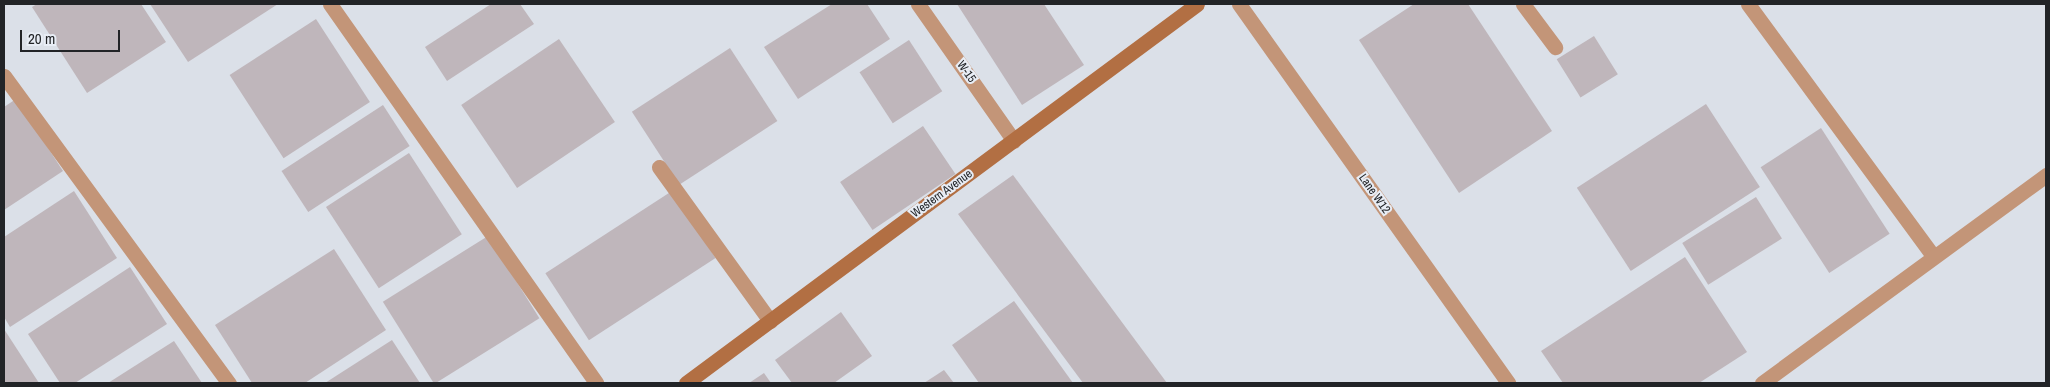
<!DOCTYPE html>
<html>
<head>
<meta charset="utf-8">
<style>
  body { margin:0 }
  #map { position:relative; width:2050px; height:387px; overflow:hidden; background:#dbe0e8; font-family:"Archivo Narrow",sans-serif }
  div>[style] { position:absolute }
  .building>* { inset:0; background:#bfb6bb; transform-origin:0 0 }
  .lane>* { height:15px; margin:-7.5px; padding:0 7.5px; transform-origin:7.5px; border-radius:7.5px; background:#c39578 }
  .street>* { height:15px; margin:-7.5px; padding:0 7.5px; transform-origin:7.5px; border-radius:7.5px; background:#c39578 }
  .secondary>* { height:15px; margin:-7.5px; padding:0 7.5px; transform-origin:7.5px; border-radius:7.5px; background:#b26f43 }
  span { translate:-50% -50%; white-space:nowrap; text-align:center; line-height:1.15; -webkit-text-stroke:4px #e8edf5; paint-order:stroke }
  .street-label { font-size:12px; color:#222427 }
  .frame { position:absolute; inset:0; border:5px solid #222427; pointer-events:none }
  .scale { position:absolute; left:20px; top:30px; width:100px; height:22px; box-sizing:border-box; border:2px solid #222427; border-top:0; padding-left:6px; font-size:15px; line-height:18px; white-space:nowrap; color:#222427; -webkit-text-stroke:4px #e8edf5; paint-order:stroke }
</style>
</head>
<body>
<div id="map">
  <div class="building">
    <i style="clip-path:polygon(37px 4px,141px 4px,166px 42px,87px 93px,32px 7px)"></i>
    <i style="clip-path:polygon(150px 4px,278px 4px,188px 62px)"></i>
    <i style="clip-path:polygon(491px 4px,520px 4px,534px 24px,447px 81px,425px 47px)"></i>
    <i style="clip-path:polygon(832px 4px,867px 4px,890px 39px,798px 99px,764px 47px)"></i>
    <i style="clip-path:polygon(957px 4px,1044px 4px,1084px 65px,1022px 105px)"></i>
    <i style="clip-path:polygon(1414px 4px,1468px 4px,1552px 131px,1459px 193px,1359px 40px)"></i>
    <i style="left:316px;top:19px;width:99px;height:103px;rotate:57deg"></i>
    <i style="left:1594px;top:36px;width:45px;height:44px;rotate:58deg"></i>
    <i style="left:559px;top:39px;width:100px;height:118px;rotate:56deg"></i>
    <i style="left:909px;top:40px;width:61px;height:59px;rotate:57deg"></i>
    <i style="left:730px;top:48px;width:87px;height:117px;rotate:57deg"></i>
    <i style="clip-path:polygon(16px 99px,63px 171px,4px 210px,4px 107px)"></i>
    <i style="left:1706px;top:104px;width:99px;height:154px;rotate:57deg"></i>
    <i style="left:383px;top:105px;width:49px;height:121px;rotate:57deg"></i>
    <i style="left:923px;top:126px;width:58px;height:100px;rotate:56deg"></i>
    <i style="left:1821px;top:128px;width:126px;height:72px;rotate:57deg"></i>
    <i style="left:409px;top:153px;width:97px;height:99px;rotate:57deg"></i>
    <i style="clip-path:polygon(1013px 175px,1167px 383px,1083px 383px,958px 214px)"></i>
    <i style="clip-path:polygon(74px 191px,117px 258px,10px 327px,4px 317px,4px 237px)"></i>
    <i style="left:672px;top:191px;width:80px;height:151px;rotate:57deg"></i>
    <i style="left:1756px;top:197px;width:49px;height:87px;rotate:58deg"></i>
    <i style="left:488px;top:236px;width:97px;height:124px;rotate:58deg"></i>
    <i style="clip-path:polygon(334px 249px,386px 330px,305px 383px,252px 383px,215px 325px)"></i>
    <i style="clip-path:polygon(1685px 257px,1747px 352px,1699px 383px,1563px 383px,1541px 351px)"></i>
    <i style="clip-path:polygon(130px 267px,167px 324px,75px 383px,60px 383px,28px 334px)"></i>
    <i style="clip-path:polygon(1014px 301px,1073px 383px,979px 383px,952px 345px)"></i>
    <i style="clip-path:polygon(841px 312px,872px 356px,834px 383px,792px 383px,775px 360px)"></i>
    <i style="clip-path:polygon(4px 329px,39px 383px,4px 383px)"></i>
    <i style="clip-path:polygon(392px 340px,420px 383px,325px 383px)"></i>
    <i style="clip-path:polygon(174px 341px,202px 383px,108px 383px)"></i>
    <i style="clip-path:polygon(944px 370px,954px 383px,924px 383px)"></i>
    <i style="clip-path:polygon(764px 373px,771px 383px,749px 383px)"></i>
  </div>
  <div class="lane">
    <i style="left:1523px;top:4px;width:54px;rotate:53.3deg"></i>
    <i style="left:1748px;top:4px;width:313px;rotate:53.7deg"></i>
    <i style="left:659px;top:167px;width:190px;rotate:54.2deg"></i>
  </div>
  <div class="street">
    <i style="left:330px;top:4px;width:463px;rotate:54.9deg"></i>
    <i style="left:918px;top:4px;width:167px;rotate:55deg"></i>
    <i style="left:1239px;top:4px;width:465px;rotate:54.6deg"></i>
    <i style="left:4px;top:76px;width:381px;rotate:53.8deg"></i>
    <i style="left:1762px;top:383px;width:352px;rotate:-36.2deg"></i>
  </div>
  <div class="secondary">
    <i style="left:686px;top:383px;width:636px;rotate:-36.56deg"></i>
  </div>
  <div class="street-label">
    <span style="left:966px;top:72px;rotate:55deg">W-15</span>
    <span style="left:942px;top:194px;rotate:-36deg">Western Avenue</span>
    <span style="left:1374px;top:194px;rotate:55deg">Lane W12</span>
  </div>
  <div class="frame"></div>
  <div class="scale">20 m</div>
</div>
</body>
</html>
